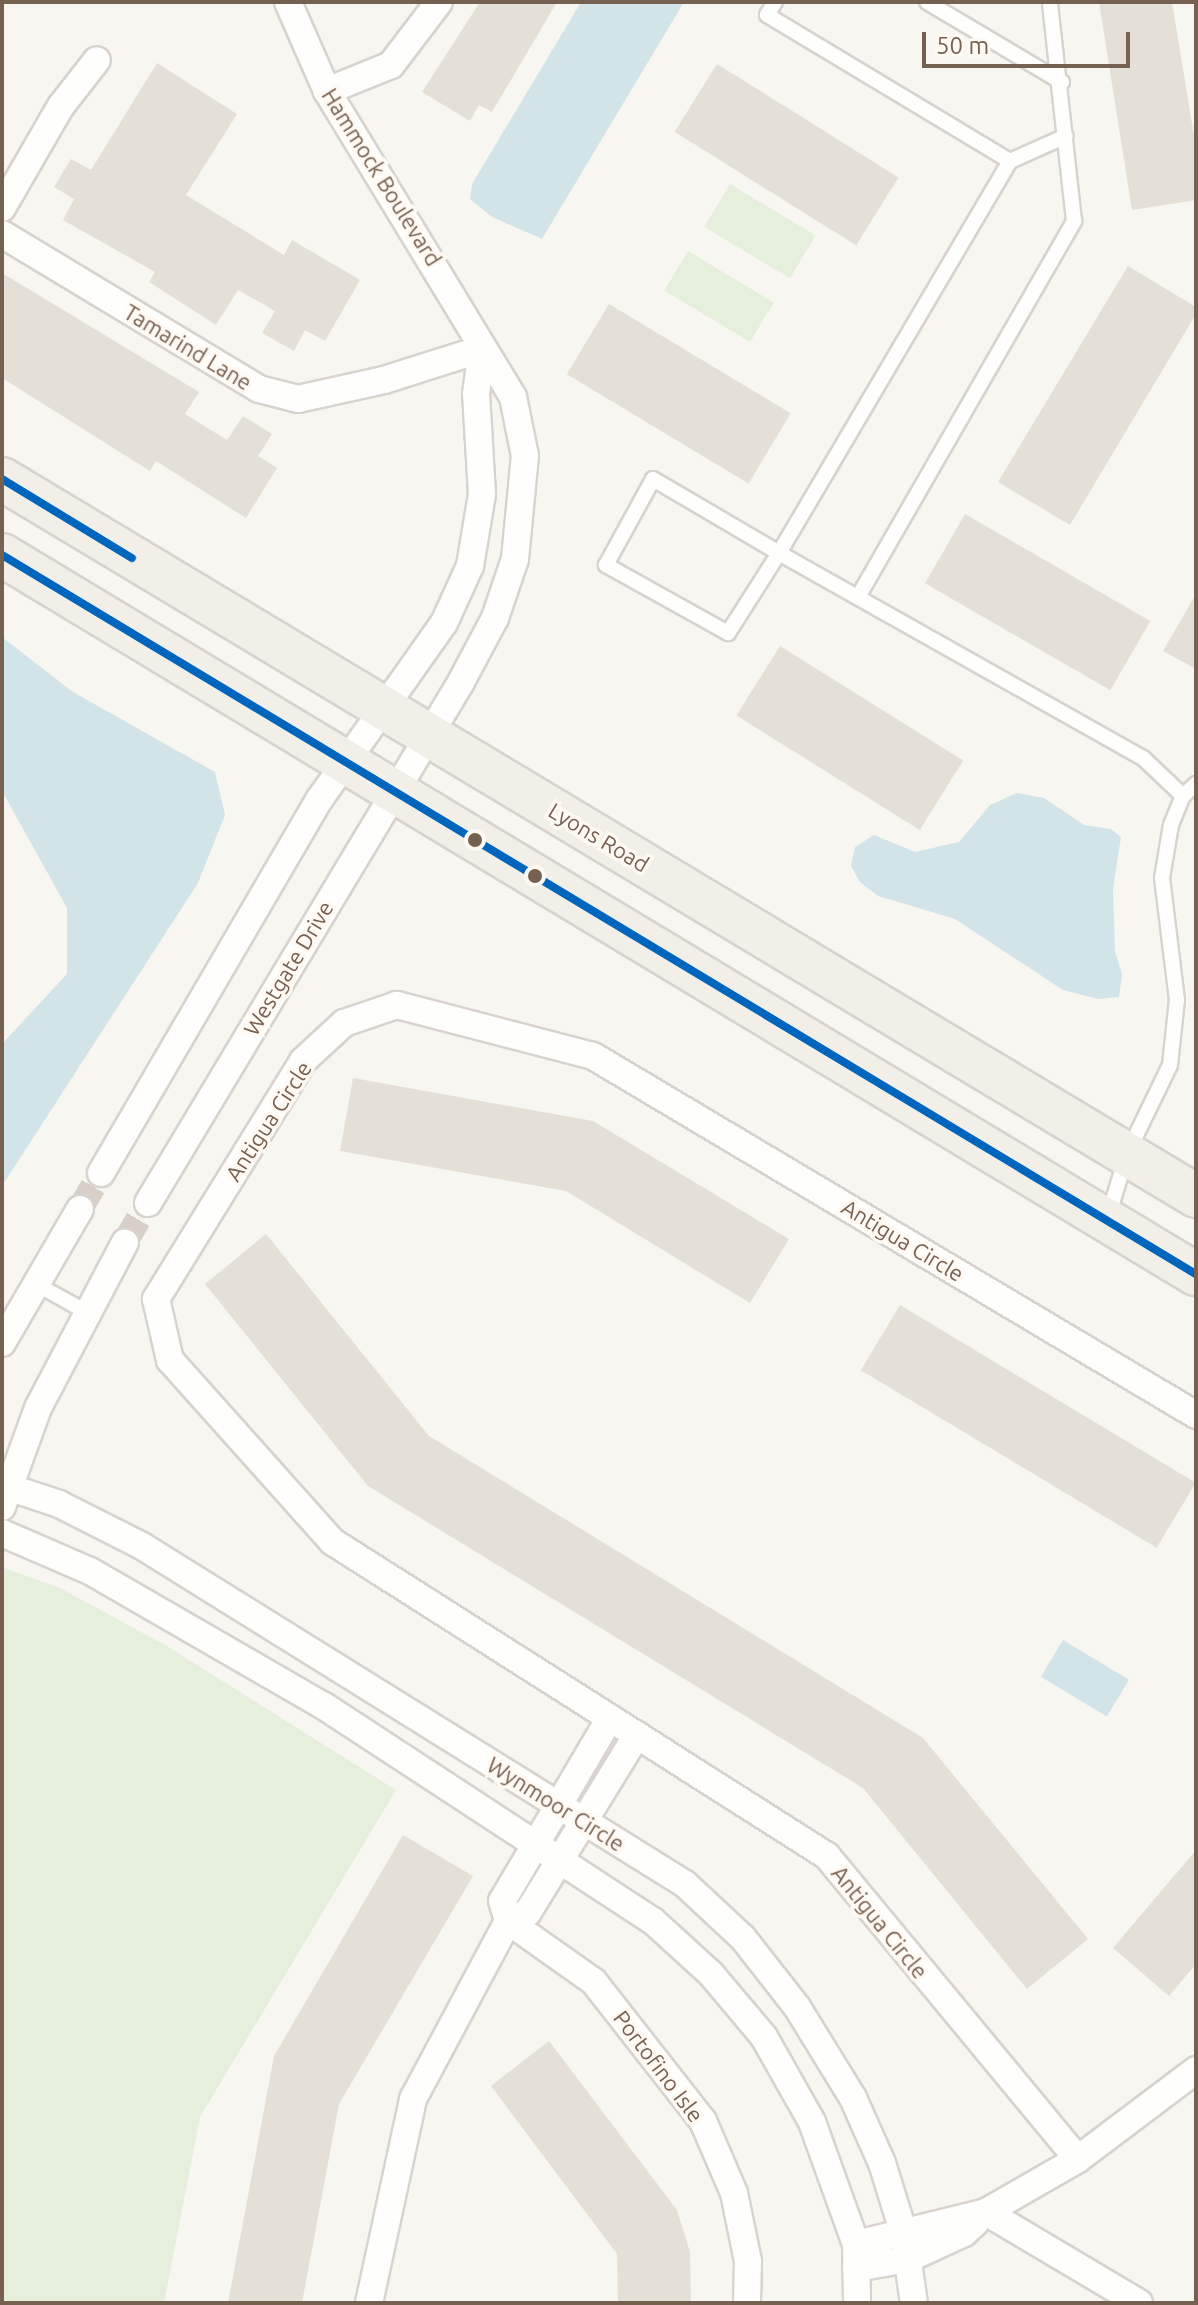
<!DOCTYPE html>
<html>
<head>
<meta charset="utf-8">
<style>
  body { margin:0 }
  #map { position:relative; width:1198px; height:2305px; overflow:hidden; background:#f8f6f0; font-family:Ubuntu,sans-serif }
  div>[style] { position:absolute }
  .green>* { inset:0; background:#e5efdc; transform-origin:0 0 }
  .water>* { inset:0; background:#d2e4e8; transform-origin:0 0 }
  .building>* { inset:0; background:#e4dfd7; transform-origin:0 0 }
  .minor-tunnel>* { height:26px; margin-top:-13px; transform-origin:0; background:repeating-linear-gradient(90deg,#d8d0c8 0 26px,transparent 0 39px) }
  .roads { filter:drop-shadow(2px 0 #d8d3ce) drop-shadow(-2px 0 #d8d3ce) drop-shadow(0 2px #d8d3ce) drop-shadow(0 -2px #d8d3ce) }
  .service>* { height:14px; margin:-7px; padding:0 7px; transform-origin:7px; border-radius:7px; background:#fefefd }
  .minor>* { height:26px; margin:-13px; padding:0 13px; transform-origin:13px; border-radius:13px; background:#fefefd }
  .primary>* { height:42px; margin:-21px; padding:0 21px; transform-origin:21px; border-radius:21px; background:#f2efe8 }
  .bus-1>* { height:8px; margin:-4px; padding:0 4px; transform-origin:4px; border-radius:4px; background:#0065bd }
  .dots>* { width:22px; height:22px; translate:-50% -50%; box-sizing:border-box; border:4px solid #fefaf3; border-radius:50% }
  span { translate:-50% -50%; white-space:nowrap; text-align:center; line-height:1.15; -webkit-text-stroke:7px #fefaf3; paint-order:stroke }
  .street-label { font-size:22px; color:#766050 }
  .frame { position:absolute; inset:0; border:4px solid #766050; pointer-events:none }
  .scale { position:absolute; left:922px; top:32px; width:208px; height:36px; box-sizing:border-box; border:4px solid #766050; border-top:0; padding-left:10px; font-size:24px; line-height:28px; white-space:nowrap; color:#766050; -webkit-text-stroke:6px #fefaf3; paint-order:stroke }
</style>
</head>
<body>
<div id="map">
  <div class="green">
    <i style="left:730px;top:184px;width:100px;height:50px;rotate:31deg"></i>
    <i style="left:688px;top:251px;width:100px;height:46px;rotate:31deg"></i>
    <i style="clip-path:polygon(2px 1567px,60px 1588px,165px 1645px,396px 1790px,200px 2117px,164px 2303px,2px 2303px)"></i>
  </div>
  <div class="water">
    <i style="clip-path:polygon(581px 2px,684px 2px,542px 239px,492px 217px,470px 199px,472px 184px)"></i>
    <i style="clip-path:polygon(2px 637px,73px 692px,215px 772px,225px 815px,198px 883px,2px 1186px,2px 1044px,67px 974px,67px 908px,2px 791px)"></i>
    <i style="clip-path:polygon(1017px 793px,1044px 798px,1084px 825px,1111px 829px,1121px 837px,1113px 889px,1115px 951px,1122px 974px,1119px 997px,1098px 999px,1063px 990px,955px 919px,878px 896px,860px 882px,851px 866px,855px 847px,874px 835px,915px 852px,959px 842px,990px 805px)"></i>
    <i style="left:1063px;top:1640px;width:77px;height:43px;rotate:31deg"></i>
  </div>
  <div class="building">
    <i style="clip-path:polygon(480px 2px,557px 2px,492px 112px,479px 105px,470px 121px,422px 92px)"></i>
    <i style="clip-path:polygon(1099px 2px,1172px 2px,1196px 148px,1196px 200px,1132px 210px)"></i>
    <i style="clip-path:polygon(157px 63px,237px 114px,186px 195px,284px 255px,292px 240px,360px 280px,325px 341px,305px 330px,294px 351px,262px 333px,275px 311px,238px 290px,216px 325px,149px 282px,155px 272px,63px 220px,74px 199px,54px 187px,71px 159px,91px 170px)"></i>
    <i style="left:717px;top:64px;width:214px;height:80px;rotate:32deg"></i>
    <i style="clip-path:polygon(1128px 266px,1196px 307px,1196px 314px,1070px 525px,998px 482px)"></i>
    <i style="clip-path:polygon(2px 273px,199px 392px,185px 414px,227px 440px,243px 416px,272px 434px,258px 456px,277px 468px,246px 518px,156px 461px,150px 471px,2px 378px)"></i>
    <i style="left:609px;top:304px;width:212px;height:82px;rotate:31deg"></i>
    <i style="left:965px;top:514px;width:214px;height:80px;rotate:30deg"></i>
    <i style="clip-path:polygon(1196px 594px,1196px 669px,1163px 651px)"></i>
    <i style="left:780px;top:646px;width:216px;height:82px;rotate:32deg"></i>
    <i style="clip-path:polygon(353px 1078px,593px 1121px,789px 1239px,750px 1303px,566px 1191px,340px 1151px)"></i>
    <i style="clip-path:polygon(266px 1234px,429px 1436px,923px 1738px,1088px 1939px,1027px 1989px,863px 1788px,368px 1486px,205px 1284px)"></i>
    <i style="left:900px;top:1305px;width:345px;height:76px;rotate:31deg"></i>
    <i style="clip-path:polygon(403px 1835px,473px 1876px,339px 2104px,302px 2303px,228px 2303px,274px 2056px)"></i>
    <i style="clip-path:polygon(1196px 1850px,1196px 1964px,1169px 1996px,1113px 1948px)"></i>
    <i style="clip-path:polygon(549px 2041px,677px 2210px,690px 2252px,691px 2303px,618px 2303px,617px 2254px,491px 2086px)"></i>
  </div>
  <div class="minor-tunnel">
    <i style="left:80px;top:1209px;width:42px;rotate:-59.7deg"></i>
    <i style="left:125px;top:1242px;width:45px;rotate:-59.5deg"></i>
  </div>
  <div class="roads">
    <div class="service">
      <i style="left:775px;top:2px;width:15px;rotate:122deg"></i>
      <i style="left:767px;top:15px;width:283px;rotate:31deg"></i>
      <i style="left:1010px;top:161px;width:455px;rotate:120.5deg"></i>
      <i style="left:779px;top:553px;width:418px;rotate:29.4deg"></i>
      <i style="left:1143px;top:758px;width:55px;rotate:43.5deg"></i>
      <i style="left:927px;top:2px;width:157px;rotate:30.7deg"></i>
      <i style="left:1010px;top:161px;width:61px;rotate:-24.1deg"></i>
      <i style="left:653px;top:479px;width:146px;rotate:30.4deg"></i>
      <i style="left:779px;top:553px;width:95px;rotate:122.5deg"></i>
      <i style="left:728px;top:633px;width:140px;rotate:-150.9deg"></i>
      <i style="left:606px;top:565px;width:98px;rotate:-61.3deg"></i>
      <i style="left:858px;top:597px;width:434px;rotate:-60.1deg"></i>
      <i style="left:1074px;top:221px;width:220px;rotate:-96.3deg"></i>
      <i style="left:1108px;top:1217px;width:66px;rotate:-73.2deg"></i>
      <i style="left:1127px;top:1154px;width:99px;rotate:-64.2deg"></i>
      <i style="left:1170px;top:1065px;width:65px;rotate:-83.9deg"></i>
      <i style="left:1177px;top:1000px;width:123px;rotate:-97deg"></i>
      <i style="left:1162px;top:878px;width:54px;rotate:-80.4deg"></i>
      <i style="left:1171px;top:825px;width:31px;rotate:-68deg"></i>
      <i style="left:1183px;top:796px;width:18px;rotate:-43deg"></i>
      <i style="left:36px;top:1284px;width:60px;rotate:29.1deg"></i>
    </div>
    <div class="minor">
      <i style="left:327px;top:91px;width:69px;rotate:-22.1deg"></i>
      <i style="left:391px;top:65px;width:79px;rotate:-52.7deg"></i>
      <i style="left:2px;top:208px;width:118px;rotate:-60deg"></i>
      <i style="left:61px;top:106px;width:58px;rotate:-52deg"></i>
      <i style="left:2px;top:234px;width:300px;rotate:31.1deg"></i>
      <i style="left:259px;top:389px;width:40px;rotate:14.4deg"></i>
      <i style="left:298px;top:399px;width:88px;rotate:-12.5deg"></i>
      <i style="left:384px;top:380px;width:103px;rotate:-17.6deg"></i>
      <i style="left:101px;top:1173px;width:432px;rotate:-59.7deg"></i>
      <i style="left:319px;top:800px;width:217px;rotate:-54.8deg"></i>
      <i style="left:444px;top:623px;width:63px;rotate:-65.5deg"></i>
      <i style="left:470px;top:566px;width:73px;rotate:-80.5deg"></i>
      <i style="left:482px;top:494px;width:100px;rotate:-93.4deg"></i>
      <i style="left:476px;top:394px;width:45px;rotate:-82.4deg"></i>
      <i style="left:148px;top:1203px;width:608px;rotate:-59deg"></i>
      <i style="left:461px;top:682px;width:72px;rotate:-62deg"></i>
      <i style="left:495px;top:618px;width:62px;rotate:-71.3deg"></i>
      <i style="left:515px;top:559px;width:103px;rotate:-84.5deg"></i>
      <i style="left:525px;top:456px;width:60px;rotate:-101.5deg"></i>
      <i style="left:513px;top:397px;width:358px;rotate:-121.3deg"></i>
      <i style="left:327px;top:91px;width:97px;rotate:-113.7deg"></i>
      <i style="left:2px;top:1343px;width:155px;rotate:-59.8deg"></i>
      <i style="left:1196px;top:1415px;width:702px;rotate:-149.23deg"></i>
      <i style="left:593px;top:1056px;width:203px;rotate:-165.4deg"></i>
      <i style="left:397px;top:1005px;width:56px;rotate:161.2deg"></i>
      <i style="left:344px;top:1023px;width:56px;rotate:137.2deg"></i>
      <i style="left:303px;top:1061px;width:280px;rotate:121.7deg"></i>
      <i style="left:156px;top:1299px;width:63px;rotate:77.1deg"></i>
      <i style="left:170px;top:1360px;width:244px;rotate:48.2deg"></i>
      <i style="left:333px;top:1542px;width:585px;rotate:32.44deg"></i>
      <i style="left:827px;top:1856px;width:393px;rotate:50.4deg"></i>
      <i style="left:1078px;top:2159px;width:148px;rotate:-37deg"></i>
      <i style="left:2px;top:1485px;width:60px;rotate:18.4deg"></i>
      <i style="left:59px;top:1504px;width:93px;rotate:26.8deg"></i>
      <i style="left:142px;top:1546px;width:640px;rotate:31.9deg"></i>
      <i style="left:685px;top:1884px;width:79px;rotate:43deg"></i>
      <i style="left:743px;top:1938px;width:88px;rotate:52deg"></i>
      <i style="left:797px;top:2007px;width:107px;rotate:58.4deg"></i>
      <i style="left:853px;top:2098px;width:71px;rotate:66deg"></i>
      <i style="left:882px;top:2163px;width:74px;rotate:72.8deg"></i>
      <i style="left:904px;top:2234px;width:70px;rotate:81.8deg"></i>
      <i style="left:2px;top:1507px;width:105px;rotate:-70deg"></i>
      <i style="left:38px;top:1408px;width:187px;rotate:-62.3deg"></i>
      <i style="left:2px;top:1533px;width:96px;rotate:23.4deg"></i>
      <i style="left:90px;top:1571px;width:270px;rotate:30deg"></i>
      <i style="left:324px;top:1706px;width:393px;rotate:33.2deg"></i>
      <i style="left:653px;top:1921px;width:79px;rotate:42.4deg"></i>
      <i style="left:711px;top:1974px;width:82px;rotate:49.9deg"></i>
      <i style="left:764px;top:2037px;width:98px;rotate:60.5deg"></i>
      <i style="left:812px;top:2122px;width:130px;rotate:70.2deg"></i>
      <i style="left:856px;top:2244px;width:59px;rotate:89deg"></i>
      <i style="left:610px;top:1718px;width:212px;rotate:120.5deg"></i>
      <i style="left:502px;top:1901px;width:21px;rotate:73deg"></i>
      <i style="left:508px;top:1921px;width:105px;rotate:35.3deg"></i>
      <i style="left:594px;top:1982px;width:177px;rotate:51.9deg"></i>
      <i style="left:703px;top:2121px;width:78px;rotate:66.7deg"></i>
      <i style="left:734px;top:2193px;width:69px;rotate:78.4deg"></i>
      <i style="left:748px;top:2261px;width:42px;rotate:91.4deg"></i>
      <i style="left:986px;top:2212px;width:178px;rotate:30.7deg"></i>
      <i style="left:856px;top:2244px;width:134px;rotate:-13.8deg"></i>
      <i style="left:986px;top:2212px;width:106px;rotate:-29.9deg"></i>
      <i style="left:856px;top:2268px;width:53px;rotate:-9.8deg"></i>
      <i style="left:908px;top:2259px;width:62px;rotate:-24.9deg"></i>
      <i style="left:964px;top:2233px;width:15px;rotate:-42deg"></i>
      <i style="left:369px;top:2303px;width:209px;rotate:-77.8deg"></i>
      <i style="left:413px;top:2099px;width:202px;rotate:-61.9deg"></i>
      <i style="left:508px;top:1921px;width:22px;rotate:-24deg"></i>
      <i style="left:528px;top:1912px;width:208px;rotate:-58.4deg"></i>
    </div>
    <div class="primary">
      <i style="left:2px;top:479px;width:1393px;rotate:30.98deg"></i>
      <i style="left:2px;top:555px;width:1394px;rotate:31.06deg"></i>
    </div>
  </div>
  <div class="bus-1">
    <i style="left:2px;top:479px;width:152px;rotate:31.3deg"></i>
    <i style="left:2px;top:555px;width:1394px;rotate:31.06deg"></i>
  </div>
  <div class="dots">
    <i style="left:475px;top:840px;background:#766050"></i>
    <i style="left:535px;top:876px;background:#766050"></i>
  </div>
  <div class="street-label">
    <span style="left:382px;top:177px;rotate:58deg">Hammock Boulevard</span>
    <span style="left:188px;top:347px;rotate:31deg">Tamarind Lane</span>
    <span style="left:599px;top:837px;rotate:31deg">Lyons Road</span>
    <span style="left:288px;top:968px;rotate:-59deg">Westgate Drive</span>
    <span style="left:268px;top:1121px;rotate:-57deg">Antigua Circle</span>
    <span style="left:903px;top:1240px;rotate:31deg">Antigua Circle</span>
    <span style="left:556px;top:1804px;rotate:32deg">Wynmoor Circle</span>
    <span style="left:880px;top:1922px;rotate:51deg">Antigua Circle</span>
    <span style="left:659px;top:2066px;rotate:53deg">Portofino Isle</span>
  </div>
  <div class="frame"></div>
  <div class="scale">50 m</div>
</div>
</body>
</html>
